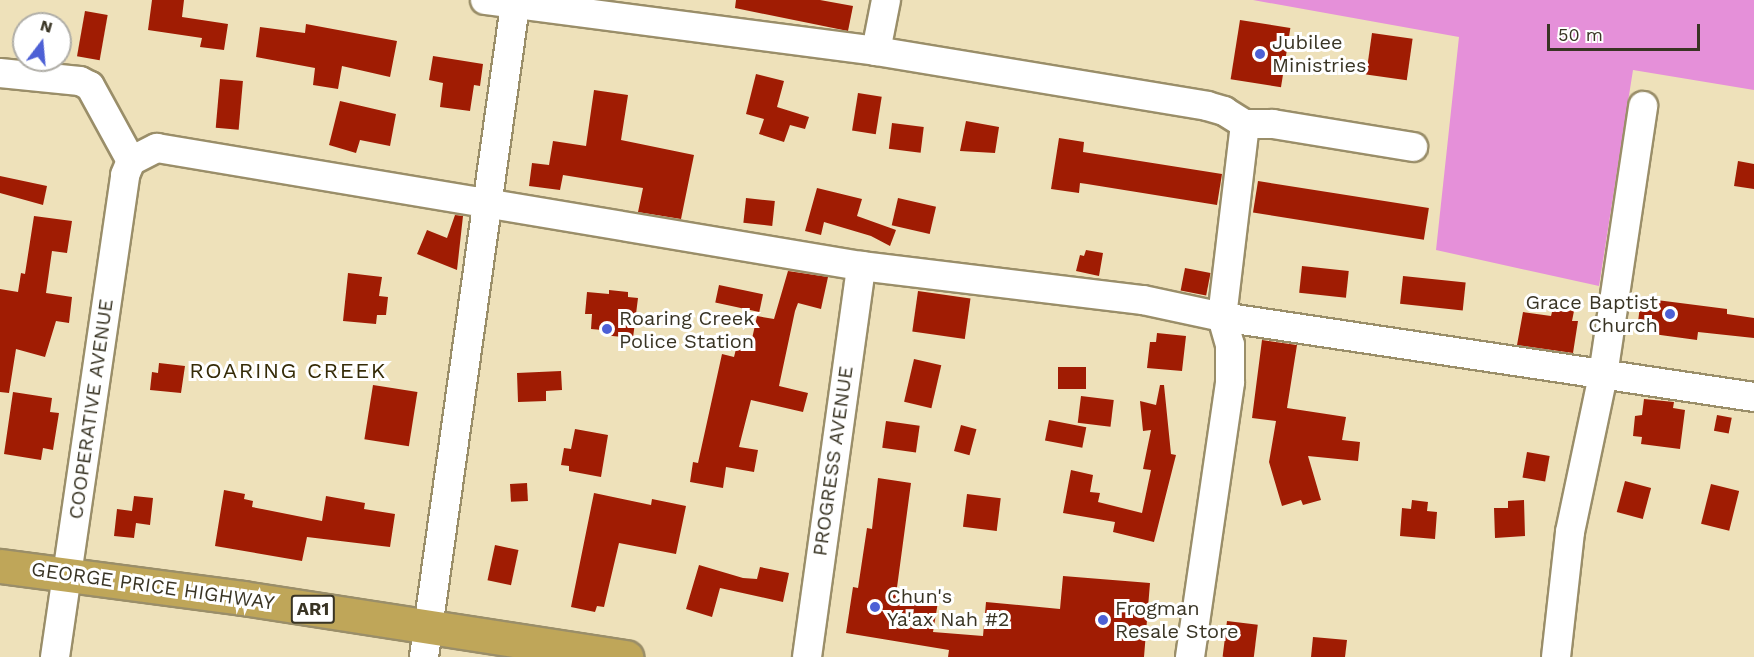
<!DOCTYPE html>
<html>
<head>
<meta charset="utf-8">
<style>
  body { margin:0 }
  #map { position:relative; width:1754px; height:657px; overflow:hidden; background:#eee1ba; font-family:"Work Sans",sans-serif }
  div>[style] { position:absolute }
  .green>* { inset:0; background:#e590d9 }
  .building>* { inset:0; background:#a01c03; transform-origin:0 0 }
  .roads { filter:drop-shadow(2px 0 #9a8e69) drop-shadow(-2px 0 #9a8e69) drop-shadow(0 2px #9a8e69) drop-shadow(0 -2px #9a8e69) }
  .minor>* { height:28px; margin:-14px; padding:0 14px; transform-origin:14px; border-radius:14px; background:#fff }
  .highway>* { height:33px; margin:-16.5px; padding:0 16.5px; transform-origin:16.5px; border-radius:16.5px; background:#bfa659 }
  .dots>* { width:16px; height:16px; translate:-50% -50%; box-sizing:border-box; border:3px solid #fff; border-radius:50% }
  span { translate:-50% -50%; white-space:nowrap; text-align:center; line-height:1.15; -webkit-text-stroke:6px #fff; paint-order:stroke }
  .shield-label span { padding:2px 4px; background:#fff; border:2px solid; border-radius:4px; -webkit-text-stroke-width:0 }
  .shield-label { font-size:18px; color:#393424; font-weight:700 }
  .poi-label { font-size:20px; color:#393424 }
  .left { translate:0 -50%; text-align:left }
  .right { translate:-100% -50%; text-align:right }
  .street-label { font-size:20px; color:#393424 }
  .quarter-label { font-size:22px; color:#352b07; letter-spacing:1.5px }
  .north { position:absolute; left:12px; top:12px; width:60px; height:60px; box-sizing:border-box; background:#fff; border:2px solid #b0aea7; border-radius:50%; rotate:16deg; font-size:16px; font-weight:700; line-height:24px; text-align:center; color:#393424 }
  .north::after { content:''; display:block; margin:auto; width:21px; height:27px; background:#4d60d5; clip-path:polygon(50% 0,100% 100%,50% 72%,0 100%) }
  .scale { position:absolute; left:1547px; top:24px; width:153px; height:27px; box-sizing:border-box; border:3px solid #393424; border-top:0; padding-left:8px; font-size:18px; line-height:21px; white-space:nowrap; color:#393424; -webkit-text-stroke:4px #fff; paint-order:stroke }
</style>
</head>
<body>
<div id="map">
  <div class="green">
    <i style="clip-path:polygon(1253px 0,1754px 0,1754px 90px,1633px 70px,1599px 286px,1436px 250px,1459px 37px)"></i>
  </div>
  <div class="building">
    <i style="clip-path:polygon(152px 0,184px 0,182px 17px,228px 24px,224px 50px,200px 47px,202px 38px,148px 30px)"></i>
    <i style="clip-path:polygon(736px 0,820px 0,853px 6px,848px 31px,735px 8px)"></i>
    <i style="left:85px;top:11px;width:23px;height:46px;rotate:10deg"></i>
    <i style="left:1240px;top:20px;width:51px;height:60px;rotate:9deg"></i>
    <i style="clip-path:polygon(306px 24px,397px 41px,390px 77px,342px 66px,338px 89px,313px 85px,315px 68px,256px 57px,260px 27px,305px 33px)"></i>
    <i style="left:1372px;top:33px;width:41px;height:42px;rotate:8deg"></i>
    <i style="clip-path:polygon(433px 56px,483px 64px,480px 86px,474px 85px,470px 111px,440px 107px,443px 83px,429px 80px)"></i>
    <i style="clip-path:polygon(756px 74px,784px 81px,777px 107px,809px 117px,805px 129px,790px 125px,784px 142px,759px 134px,764px 119px,746px 114px)"></i>
    <i style="left:220px;top:79px;width:23px;height:49px;rotate:5deg"></i>
    <i style="clip-path:polygon(594px 90px,628px 95px,621px 140px,694px 155px,681px 219px,638px 212px,643px 188px,563px 175px,560px 190px,529px 186px,532px 163px,549px 165px,553px 141px,586px 146px)"></i>
    <i style="left:858px;top:93px;width:24px;height:38px;rotate:9deg"></i>
    <i style="clip-path:polygon(340px 101px,396px 114px,390px 146px,360px 140px,356px 153px,329px 145px)"></i>
    <i style="clip-path:polygon(966px 121px,999px 127px,995px 153px,960px 151px)"></i>
    <i style="left:892px;top:123px;width:32px;height:26px;rotate:7deg"></i>
    <i style="clip-path:polygon(1059px 138px,1084px 142px,1083px 152px,1222px 174px,1217px 205px,1087px 184px,1080px 183px,1079px 193px,1051px 189px)"></i>
    <i style="clip-path:polygon(1738px 161px,1754px 164px,1754px 189px,1734px 186px)"></i>
    <i style="clip-path:polygon(0 176px,47px 186px,43px 205px,0 193px)"></i>
    <i style="left:1258px;top:181px;width:173px;height:32px;rotate:9deg"></i>
    <i style="clip-path:polygon(817px 188px,862px 199px,857px 216px,896px 230px,890px 246px,871px 236px,824px 222px,821px 235px,805px 231px)"></i>
    <i style="left:746px;top:198px;width:29px;height:25px;rotate:6deg"></i>
    <i style="left:898px;top:198px;width:39px;height:28px;rotate:13deg"></i>
    <i style="clip-path:polygon(455px 215px,463px 216px,457px 270px,417px 254px,427px 230px,447px 238px)"></i>
    <i style="clip-path:polygon(34px 216px,72px 221px,67px 253px,52px 251px,46px 293px,72px 297px,69px 323px,56px 321px,45px 357px,16px 349px,9px 393px,0 392px,0 289px,18px 292px,21px 273px,25px 274px)"></i>
    <i style="clip-path:polygon(1086px 250px,1103px 253px,1099px 276px,1076px 271px,1080px 255px,1084px 256px)"></i>
    <i style="left:1302px;top:266px;width:47px;height:27px;rotate:6deg"></i>
    <i style="left:1185px;top:268px;width:26px;height:23px;rotate:11deg"></i>
    <i style="clip-path:polygon(788px 271px,828px 277px,821px 309px,798px 303px,795px 311px,779px 386px,808px 393px,803px 412px,751px 400px,739px 447px,758px 450px,754px 472px,726px 467px,723px 488px,690px 482px,693px 462px,698px 463px,722px 354px,734px 357px,737px 345px,750px 348px,757px 316px,774px 319px)"></i>
    <i style="clip-path:polygon(348px 273px,382px 277px,379px 296px,388px 297px,386px 315px,377px 315px,376px 324px,343px 321px)"></i>
    <i style="left:1403px;top:276px;width:63px;height:28px;rotate:6deg"></i>
    <i style="left:719px;top:285px;width:45px;height:18px;rotate:12deg"></i>
    <i style="clip-path:polygon(609px 290px,628px 292px,628px 297px,638px 298px,633px 338px,602px 335px,602px 330px,591px 329px,592px 314px,585px 314px,587px 292px,609px 294px)"></i>
    <i style="left:918px;top:291px;width:53px;height:41px;rotate:8deg"></i>
    <i style="clip-path:polygon(1641px 298px,1727px 309px,1727px 314px,1754px 318px,1754px 338px,1698px 332px,1697px 340px,1653px 334px,1655px 324px,1638px 322px)"></i>
    <i style="clip-path:polygon(1553px 308px,1574px 311px,1572px 321px,1578px 321px,1573px 353px,1517px 345px,1523px 312px,1551px 316px)"></i>
    <i style="clip-path:polygon(1157px 333px,1186px 336px,1182px 371px,1147px 368px,1150px 342px,1156px 342px)"></i>
    <i style="clip-path:polygon(1262px 340px,1297px 345px,1287px 408px,1346px 417px,1342px 440px,1360px 442px,1358px 461px,1308px 456px,1321px 500px,1303px 505px,1301px 500px,1282px 506px,1269px 462px,1276px 421px,1252px 418px)"></i>
    <i style="left:914px;top:359px;width:28px;height:44px;rotate:13deg"></i>
    <i style="clip-path:polygon(159px 363px,185px 366px,181px 393px,150px 390px,152px 372px,158px 373px)"></i>
    <i style="left:1058px;top:367px;width:28px;height:22px"></i>
    <i style="clip-path:polygon(561px 371px,562px 390px,546px 391px,546px 401px,518px 402px,517px 373px)"></i>
    <i style="left:373px;top:385px;width:45px;height:55px;rotate:9deg"></i>
    <i style="clip-path:polygon(1160px 385px,1164px 385px,1171px 454px,1176px 455px,1154px 542px,1113px 532px,1115px 522px,1063px 513px,1071px 470px,1093px 475px,1090px 492px,1100px 493px,1098px 502px,1142px 513px,1151px 470px,1143px 469px,1151px 430px,1143px 431px,1140px 401px,1156px 405px)"></i>
    <i style="clip-path:polygon(13px 392px,52px 398px,50px 412px,59px 413px,53px 450px,43px 448px,41px 460px,4px 454px)"></i>
    <i style="left:1081px;top:396px;width:33px;height:27px;rotate:7deg"></i>
    <i style="clip-path:polygon(1644px 399px,1674px 402px,1673px 408px,1685px 410px,1680px 449px,1641px 444px,1642px 437px,1633px 436px,1635px 416px,1642px 415px)"></i>
    <i style="left:1717px;top:415px;width:15px;height:16px;rotate:11deg"></i>
    <i style="left:1049px;top:420px;width:38px;height:21px;rotate:11deg"></i>
    <i style="left:886px;top:421px;width:34px;height:27px;rotate:8deg"></i>
    <i style="left:961px;top:425px;width:16px;height:27px;rotate:15deg"></i>
    <i style="clip-path:polygon(575px 429px,608px 435px,601px 477px,569px 471px,569px 466px,561px 465px,564px 448px,571px 449px)"></i>
    <i style="left:1527px;top:452px;width:23px;height:26px;rotate:10deg"></i>
    <i style="clip-path:polygon(878px 478px,911px 483px,896px 595px,938px 602px,933px 632px,983px 636px,986px 602px,1060px 609px,1063px 576px,1150px 583px,1144px 657px,948px 657px,949px 650px,846px 633px,853px 587px,858px 588px,867px 528px,872px 529px)"></i>
    <i style="left:1625px;top:481px;width:27px;height:32px;rotate:15deg"></i>
    <i style="left:527px;top:483px;width:18px;height:17px;rotate:87deg"></i>
    <i style="left:1711px;top:484px;width:29px;height:41px;rotate:14deg"></i>
    <i style="clip-path:polygon(224px 490px,245px 494px,244px 499px,253px 501px,252px 507px,322px 521px,326px 496px,365px 503px,364px 509px,395px 514px,390px 547px,307px 537px,302px 561px,215px 546px)"></i>
    <i style="clip-path:polygon(594px 493px,651px 505px,652px 499px,686px 506px,676px 554px,619px 543px,604px 607px,597px 606px,595px 612px,571px 607px)"></i>
    <i style="left:967px;top:494px;width:34px;height:33px;rotate:7deg"></i>
    <i style="clip-path:polygon(134px 496px,153px 498px,150px 525px,136px 523px,134px 538px,114px 536px,117px 509px,132px 511px)"></i>
    <i style="clip-path:polygon(1412px 500px,1428px 502px,1427px 511px,1437px 512px,1435px 539px,1400px 536px,1402px 508px,1411px 509px)"></i>
    <i style="clip-path:polygon(1524px 500px,1525px 536px,1495px 538px,1494px 508px,1508px 508px,1508px 501px)"></i>
    <i style="left:495px;top:545px;width:24px;height:36px;rotate:12deg"></i>
    <i style="clip-path:polygon(699px 565px,743px 578px,757px 579px,760px 567px,789px 573px,783px 602px,720px 588px,712px 617px,686px 609px)"></i>
    <i style="left:1227px;top:621px;width:31px;height:36px;rotate:7deg"></i>
    <i style="clip-path:polygon(1313px 637px,1347px 640px,1345px 657px,1311px 657px)"></i>
  </div>
  <div class="roads">
    <div class="minor">
      <i style="left:485px;top:0;width:394px;rotate:7.4deg"></i>
      <i style="left:876px;top:51px;width:336px;rotate:9.4deg"></i>
      <i style="left:1207px;top:106px;width:18px;rotate:16deg"></i>
      <i style="left:1224px;top:111px;width:25px;rotate:32deg"></i>
      <i style="left:1245px;top:124px;width:28px"></i>
      <i style="left:1273px;top:124px;width:142px;rotate:9.3deg"></i>
      <i style="left:876px;top:51px;width:52px;rotate:-78.9deg"></i>
      <i style="left:0;top:73px;width:80px;rotate:5.7deg"></i>
      <i style="left:80px;top:81px;width:11px;rotate:27deg"></i>
      <i style="left:90px;top:86px;width:85px;rotate:61.3deg"></i>
      <i style="left:55px;top:657px;width:487px;rotate:-81.7deg"></i>
      <i style="left:125px;top:175px;width:15px;rotate:-67deg"></i>
      <i style="left:131px;top:161px;width:29px;rotate:-27deg"></i>
      <i style="left:157px;top:148px;width:714px;rotate:9.52deg"></i>
      <i style="left:861px;top:266px;width:284px;rotate:6.9deg"></i>
      <i style="left:1143px;top:300px;width:81px;rotate:12.1deg"></i>
      <i style="left:1222px;top:317px;width:538px;rotate:8.55deg"></i>
      <i style="left:424px;top:657px;width:658px;rotate:-82.05deg"></i>
      <i style="left:807px;top:657px;width:395px;rotate:-82.1deg"></i>
      <i style="left:1190px;top:657px;width:278px;rotate:-81.7deg"></i>
      <i style="left:1230px;top:382px;width:37px;rotate:-90deg"></i>
      <i style="left:1230px;top:345px;width:29px;rotate:-106deg"></i>
      <i style="left:1222px;top:317px;width:194px;rotate:-83.2deg"></i>
      <i style="left:1556px;top:657px;width:126px;rotate:-83.6deg"></i>
      <i style="left:1570px;top:532px;width:160px;rotate:-78.1deg"></i>
      <i style="left:1603px;top:375px;width:272px;rotate:-81.5deg"></i>
    </div>
    <div class="highway">
      <i style="left:0;top:566px;width:245px;rotate:7.5deg"></i>
      <i style="left:243px;top:598px;width:388px;rotate:8.8deg"></i>
    </div>
  </div>
  <div class="dots">
    <i style="left:1260px;top:54px;background:#4d60d5"></i>
    <i style="left:1670px;top:314px;background:#4d60d5"></i>
    <i style="left:607px;top:329px;background:#4d60d5"></i>
    <i style="left:875px;top:607px;background:#4d60d5"></i>
    <i style="left:1103px;top:620px;background:#4d60d5"></i>
  </div>
  <div class="shield-label">
    <span style="left:313px;top:609px">AR1</span>
  </div>
  <div class="poi-label">
    <span class="left" style="left:1272px;top:54px">Jubilee<br>Ministries</span>
    <span class="right" style="left:1658px;top:314px">Grace Baptist<br>Church</span>
    <span class="left" style="left:619px;top:330px">Roaring Creek<br>Police Station</span>
    <span class="left" style="left:887px;top:608px">Chun's<br>Ya'ax Nah #2</span>
    <span class="left" style="left:1115px;top:620px">Frogman<br>Resale Store</span>
  </div>
  <div class="street-label">
    <span style="left:91px;top:409px;rotate:-82deg">COOPERATIVE AVENUE</span>
    <span style="left:833px;top:461px;rotate:-82deg">PROGRESS AVENUE</span>
    <span style="left:153px;top:586px;rotate:8deg">GEORGE PRICE HIGHWAY</span>
  </div>
  <div class="quarter-label">
    <span style="left:288px;top:371px">ROARING CREEK</span>
  </div>
  <div class="north">N</div>
  <div class="scale">50 m</div>
</div>
</body>
</html>
